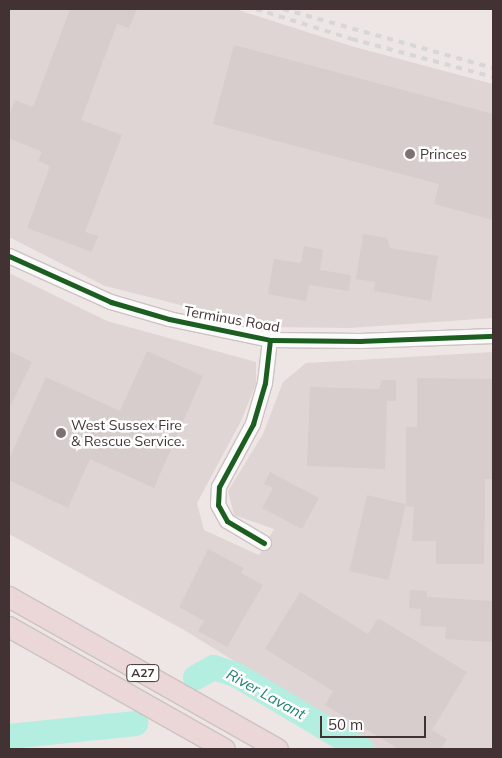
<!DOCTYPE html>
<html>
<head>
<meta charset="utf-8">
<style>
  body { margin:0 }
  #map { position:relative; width:502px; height:758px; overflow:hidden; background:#eee6e5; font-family:Mulish,sans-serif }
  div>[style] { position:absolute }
  .industrial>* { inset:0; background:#dfd5d5 }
  .river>* { height:25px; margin:-12.5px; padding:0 12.5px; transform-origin:12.5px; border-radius:12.5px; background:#b3eee0 }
  .building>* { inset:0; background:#d6cdcc; transform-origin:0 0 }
  .roads { filter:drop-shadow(1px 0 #ccc3c2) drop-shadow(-1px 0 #ccc3c2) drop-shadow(0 1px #ccc3c2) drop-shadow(0 -1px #ccc3c2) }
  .minor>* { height:14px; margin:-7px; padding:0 7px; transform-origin:7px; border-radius:7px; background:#fcfbfb }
  .highway>* { height:20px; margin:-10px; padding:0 10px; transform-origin:10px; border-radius:10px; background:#ebd7d7 }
  .rail>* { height:4px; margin-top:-2px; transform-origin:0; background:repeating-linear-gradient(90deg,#d8d7d7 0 6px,transparent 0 12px) }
  .cycleway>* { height:5px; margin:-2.5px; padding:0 2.5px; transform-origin:2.5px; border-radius:2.5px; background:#1b5e20 }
  .dots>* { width:14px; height:14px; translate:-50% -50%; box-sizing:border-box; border:2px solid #fff; border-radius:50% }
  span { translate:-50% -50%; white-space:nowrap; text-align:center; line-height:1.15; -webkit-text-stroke:5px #fff; paint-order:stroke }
  .shield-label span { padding:1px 4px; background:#fff; border:1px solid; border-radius:4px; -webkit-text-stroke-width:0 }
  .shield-label { font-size:12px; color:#433233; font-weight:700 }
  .poi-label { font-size:14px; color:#433233 }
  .left { translate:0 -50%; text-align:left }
  .street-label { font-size:14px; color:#433233 }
  .water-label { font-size:15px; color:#21826d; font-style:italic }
  .frame { position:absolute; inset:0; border:10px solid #433233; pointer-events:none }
  .scale { position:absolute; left:320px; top:716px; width:106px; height:22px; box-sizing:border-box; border:2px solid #433233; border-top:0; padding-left:6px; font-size:15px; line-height:18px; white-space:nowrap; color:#433233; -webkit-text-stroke:4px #fff; paint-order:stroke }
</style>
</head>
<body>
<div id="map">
  <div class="industrial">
    <i style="clip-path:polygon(9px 9px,235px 9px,351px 46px,493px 84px,493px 318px,350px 328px,268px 327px,105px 286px,9px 237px)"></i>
    <i style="clip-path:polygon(9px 273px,107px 321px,256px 362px,256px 384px,241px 421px,197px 503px,204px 530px,259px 555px,274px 529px,234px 515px,228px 491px,263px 434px,283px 382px,306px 363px,493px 352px,493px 749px,377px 749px,184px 630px,9px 534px)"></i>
  </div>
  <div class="river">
    <i style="left:195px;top:677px;width:21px;rotate:-29deg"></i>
    <i style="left:213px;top:667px;width:23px;rotate:18deg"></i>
    <i style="left:235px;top:674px;width:147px;rotate:30.8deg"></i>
    <i style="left:9px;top:736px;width:127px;rotate:-5.9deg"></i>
  </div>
  <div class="building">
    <i style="clip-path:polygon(70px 9px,137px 9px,129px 28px,117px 24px,81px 120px,122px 135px,85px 232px,98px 236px,92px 252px,27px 228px,50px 166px,38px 161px,42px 152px,9px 138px,9px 116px,15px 100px,33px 107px)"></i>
    <i style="clip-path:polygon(234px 45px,493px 114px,493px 220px,434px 204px,439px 184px,213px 124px)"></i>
    <i style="clip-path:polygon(363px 234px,387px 238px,390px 248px,438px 256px,431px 301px,374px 291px,375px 282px,356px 279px)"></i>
    <i style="clip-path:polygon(304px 246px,323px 250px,320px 270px,351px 275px,349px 291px,309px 285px,306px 301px,268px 294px,274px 259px,301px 263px)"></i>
    <i style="clip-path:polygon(9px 351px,32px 362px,9px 409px)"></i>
    <i style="clip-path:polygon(147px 351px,203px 376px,154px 488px,90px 459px,68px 508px,9px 480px,9px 459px,46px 377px,120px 411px)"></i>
    <i style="clip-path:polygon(417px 378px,493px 379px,493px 479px,485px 479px,484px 564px,436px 564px,436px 541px,412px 541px,414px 507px,406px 506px,406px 427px,417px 427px)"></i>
    <i style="clip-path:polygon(382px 380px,396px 380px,396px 401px,387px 401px,385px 469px,307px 466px,310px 387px,379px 389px)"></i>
    <i style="clip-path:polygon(270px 472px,319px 498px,302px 529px,262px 508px,273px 488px,264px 484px)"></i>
    <i style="left:367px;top:495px;width:40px;height:78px;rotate:13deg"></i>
    <i style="clip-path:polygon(208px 549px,244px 568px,241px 573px,263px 585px,227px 647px,198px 631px,204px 621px,179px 607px)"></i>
    <i style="clip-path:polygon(410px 590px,427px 591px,427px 597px,493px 601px,493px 642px,445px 639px,446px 627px,420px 626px,421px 609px,409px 608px)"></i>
    <i style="clip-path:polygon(300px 592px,368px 634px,378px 618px,467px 672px,432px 730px,447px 739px,441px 749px,399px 749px,325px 705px,333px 691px,265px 649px)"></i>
  </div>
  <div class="roads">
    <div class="minor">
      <i style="left:9px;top:256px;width:112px;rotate:24.3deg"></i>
      <i style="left:111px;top:302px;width:60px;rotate:16.3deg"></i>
      <i style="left:169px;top:319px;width:103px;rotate:11.7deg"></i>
      <i style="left:270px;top:340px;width:91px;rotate:0.6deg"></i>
      <i style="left:361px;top:341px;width:132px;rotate:-2.2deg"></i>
      <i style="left:264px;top:543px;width:43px;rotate:-149.3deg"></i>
      <i style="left:227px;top:521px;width:18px;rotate:-119deg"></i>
      <i style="left:218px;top:505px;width:18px;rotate:-87deg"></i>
      <i style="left:219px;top:487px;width:72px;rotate:-61.6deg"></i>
      <i style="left:253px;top:424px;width:43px;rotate:-73.7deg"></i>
      <i style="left:265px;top:383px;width:43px;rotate:-83.4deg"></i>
    </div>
    <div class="highway">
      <i style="left:9px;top:597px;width:309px;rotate:29.5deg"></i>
      <i style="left:9px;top:627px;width:248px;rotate:29.5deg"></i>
    </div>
  </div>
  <div class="rail">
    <i style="left:256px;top:9px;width:101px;rotate:17.4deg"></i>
    <i style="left:352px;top:39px;width:146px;rotate:15.1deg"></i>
    <i style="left:283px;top:9px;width:218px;rotate:15.7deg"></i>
  </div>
  <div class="cycleway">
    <i style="left:9px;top:256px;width:112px;rotate:24.3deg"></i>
    <i style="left:111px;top:302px;width:60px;rotate:16.3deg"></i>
    <i style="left:169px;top:319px;width:103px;rotate:11.7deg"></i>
    <i style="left:270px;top:340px;width:91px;rotate:0.6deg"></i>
    <i style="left:361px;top:341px;width:132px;rotate:-2.2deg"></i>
    <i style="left:264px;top:543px;width:43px;rotate:-149.3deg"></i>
    <i style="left:227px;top:521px;width:18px;rotate:-119deg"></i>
    <i style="left:218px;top:505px;width:18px;rotate:-87deg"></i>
    <i style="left:219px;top:487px;width:72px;rotate:-61.6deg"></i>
    <i style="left:253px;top:424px;width:43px;rotate:-73.7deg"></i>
    <i style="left:265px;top:383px;width:43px;rotate:-83.4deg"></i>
  </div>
  <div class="dots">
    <i style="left:410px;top:154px;background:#7f7171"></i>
    <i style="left:61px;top:433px;background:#7f7171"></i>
  </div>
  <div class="shield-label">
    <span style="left:143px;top:673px">A27</span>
  </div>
  <div class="poi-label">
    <span class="left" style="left:420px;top:154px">Princes</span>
    <span class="left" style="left:71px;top:433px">West Sussex Fire<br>&amp; Rescue Service.</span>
  </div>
  <div class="street-label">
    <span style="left:232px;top:319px;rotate:10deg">Terminus Road</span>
  </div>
  <div class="water-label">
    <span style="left:266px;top:694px;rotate:29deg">River Lavant</span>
  </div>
  <div class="frame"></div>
  <div class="scale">50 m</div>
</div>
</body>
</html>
